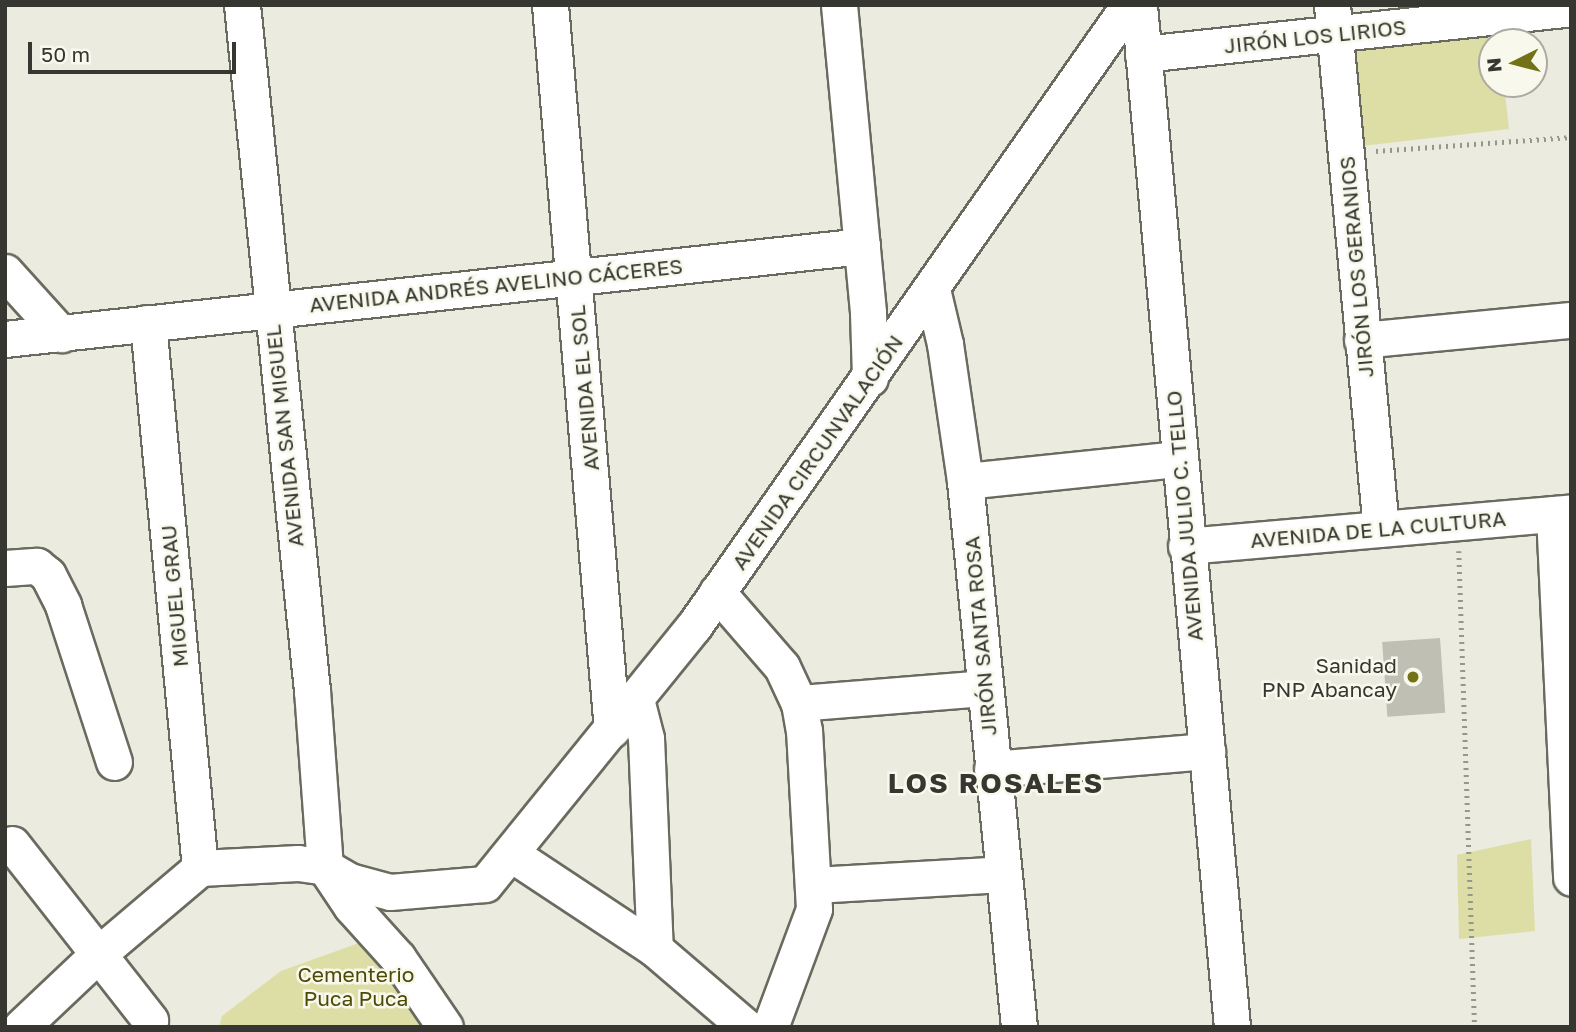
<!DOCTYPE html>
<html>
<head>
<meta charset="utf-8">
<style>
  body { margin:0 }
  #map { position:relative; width:1576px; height:1032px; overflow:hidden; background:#ebebdf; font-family:"Golos Text",sans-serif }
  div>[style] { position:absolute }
  .green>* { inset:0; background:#dddea6 }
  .building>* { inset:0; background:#bfbfb3; transform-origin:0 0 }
  .path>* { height:4.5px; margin-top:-2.25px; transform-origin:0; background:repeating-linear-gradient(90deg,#96968d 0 2px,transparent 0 7px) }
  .roads { filter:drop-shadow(2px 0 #6a6a5f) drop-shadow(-2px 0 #6a6a5f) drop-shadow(0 2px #6a6a5f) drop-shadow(0 -2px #6a6a5f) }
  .minor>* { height:35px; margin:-17.5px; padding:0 17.5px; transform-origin:17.5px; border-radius:17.5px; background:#fff }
  .dots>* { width:19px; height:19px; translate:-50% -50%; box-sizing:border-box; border:4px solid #f8f9ec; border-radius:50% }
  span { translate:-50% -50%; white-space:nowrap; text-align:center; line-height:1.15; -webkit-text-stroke:5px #f8f9ec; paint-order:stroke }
  .street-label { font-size:21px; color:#373732 }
  .poi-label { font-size:21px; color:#373732 }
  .right { translate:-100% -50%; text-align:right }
  .park-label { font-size:21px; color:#4c4a06 }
  .district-label { font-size:28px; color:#373732; font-weight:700; letter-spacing:2px }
  .frame { position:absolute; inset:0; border:7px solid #373732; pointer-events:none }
  .north { position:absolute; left:1478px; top:28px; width:70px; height:70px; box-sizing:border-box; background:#f8f9ec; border:2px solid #ababa2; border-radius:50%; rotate:264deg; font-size:19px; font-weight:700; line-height:28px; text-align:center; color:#373732 }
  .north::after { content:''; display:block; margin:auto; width:24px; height:32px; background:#747216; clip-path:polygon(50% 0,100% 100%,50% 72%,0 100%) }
  .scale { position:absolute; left:28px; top:42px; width:208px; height:32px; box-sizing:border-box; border:4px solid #373732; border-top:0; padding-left:9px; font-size:21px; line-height:24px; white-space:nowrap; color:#373732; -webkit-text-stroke:5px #f8f9ec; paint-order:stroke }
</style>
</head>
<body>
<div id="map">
  <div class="green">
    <i style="clip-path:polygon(1499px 30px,1500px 42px,1492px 42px,1492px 84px,1504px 84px,1509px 129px,1362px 146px,1348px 39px)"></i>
    <i style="clip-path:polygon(1531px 839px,1535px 931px,1459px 939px,1457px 855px)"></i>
    <i style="clip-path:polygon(370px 939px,433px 1027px,219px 1027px,222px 1016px,281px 971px)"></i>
  </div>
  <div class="building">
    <i style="left:1440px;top:638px;width:75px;height:58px;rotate:86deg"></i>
  </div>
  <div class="path">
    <i style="left:1376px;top:151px;width:196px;rotate:-4.1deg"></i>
    <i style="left:1459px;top:551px;width:476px;rotate:88.1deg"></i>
  </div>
  <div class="roads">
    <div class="minor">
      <i style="left:242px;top:5px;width:689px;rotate:84.17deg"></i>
      <i style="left:312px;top:690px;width:177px;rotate:85.8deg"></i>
      <i style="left:325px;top:867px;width:47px;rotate:56.3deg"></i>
      <i style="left:351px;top:906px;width:70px;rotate:47.9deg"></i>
      <i style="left:398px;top:958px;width:83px;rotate:55.7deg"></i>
      <i style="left:550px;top:5px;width:727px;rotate:85.11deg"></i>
      <i style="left:839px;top:5px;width:309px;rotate:84.6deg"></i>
      <i style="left:868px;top:313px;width:65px;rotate:88.2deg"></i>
      <i style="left:1139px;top:5px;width:1026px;rotate:84.8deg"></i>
      <i style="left:1332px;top:5px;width:526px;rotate:84.66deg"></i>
      <i style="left:1143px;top:54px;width:430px;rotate:-6.1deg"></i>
      <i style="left:5px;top:272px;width:84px;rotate:47.9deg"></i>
      <i style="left:932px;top:289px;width:57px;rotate:76.7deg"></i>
      <i style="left:945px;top:344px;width:138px;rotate:81.7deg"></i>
      <i style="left:965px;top:481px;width:549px;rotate:84.35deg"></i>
      <i style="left:148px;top:323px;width:547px;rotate:84.55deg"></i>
      <i style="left:5px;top:339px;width:862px;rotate:-6.19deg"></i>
      <i style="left:1362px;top:340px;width:210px;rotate:-5.5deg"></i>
      <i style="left:965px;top:481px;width:214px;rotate:-5.9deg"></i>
      <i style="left:1554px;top:514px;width:364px;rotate:87.3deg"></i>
      <i style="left:1186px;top:546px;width:386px;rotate:-5deg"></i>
      <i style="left:5px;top:568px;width:32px;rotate:-4deg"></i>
      <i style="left:37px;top:566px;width:14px;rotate:39deg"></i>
      <i style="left:48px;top:575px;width:34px;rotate:63deg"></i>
      <i style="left:63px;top:605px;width:165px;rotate:72deg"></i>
      <i style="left:717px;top:592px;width:99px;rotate:49.1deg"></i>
      <i style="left:782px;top:667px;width:40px;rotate:65deg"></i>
      <i style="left:799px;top:703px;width:27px;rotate:80deg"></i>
      <i style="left:804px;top:730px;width:179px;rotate:86.8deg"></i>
      <i style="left:814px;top:909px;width:126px;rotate:110.4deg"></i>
      <i style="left:636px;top:699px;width:40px;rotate:75.6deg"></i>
      <i style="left:646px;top:738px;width:211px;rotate:87.6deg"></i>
      <i style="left:799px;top:703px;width:186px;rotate:-4.6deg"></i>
      <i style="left:992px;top:769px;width:216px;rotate:-4.8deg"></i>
      <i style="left:12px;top:844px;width:224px;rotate:51.9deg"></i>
      <i style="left:513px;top:855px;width:170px;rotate:33.5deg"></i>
      <i style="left:655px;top:949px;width:120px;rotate:40.6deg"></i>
      <i style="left:814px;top:885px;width:189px;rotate:-3.3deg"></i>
      <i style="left:21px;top:1027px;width:103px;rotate:-43.4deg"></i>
      <i style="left:96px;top:956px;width:136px;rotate:-40.2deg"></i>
      <i style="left:200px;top:868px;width:98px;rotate:-2.9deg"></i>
      <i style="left:298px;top:863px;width:27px;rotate:8deg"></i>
      <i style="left:325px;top:867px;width:28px;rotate:30deg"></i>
      <i style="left:349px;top:881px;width:42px;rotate:15deg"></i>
      <i style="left:390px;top:892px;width:95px;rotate:-4.8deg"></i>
      <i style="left:485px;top:884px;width:332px;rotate:-51deg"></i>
      <i style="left:694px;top:626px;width:758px;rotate:-54.99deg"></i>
    </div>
  </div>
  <div class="dots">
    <i style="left:1413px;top:677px;background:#747216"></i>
  </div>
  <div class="street-label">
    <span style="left:1315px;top:36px;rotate:-6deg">JIRÓN LOS LIRIOS</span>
    <span style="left:1356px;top:267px;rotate:-95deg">JIRÓN LOS GERANIOS</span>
    <span style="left:496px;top:285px;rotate:-6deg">AVENIDA ANDRÉS AVELINO CÁCERES</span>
    <span style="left:584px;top:388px;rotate:-95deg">AVENIDA EL SOL</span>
    <span style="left:284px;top:436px;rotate:-96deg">AVENIDA SAN MIGUEL</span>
    <span style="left:817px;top:452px;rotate:-55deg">AVENIDA CIRCUNVALACIÓN</span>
    <span style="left:1184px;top:516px;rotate:-95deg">AVENIDA JULIO C. TELLO</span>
    <span style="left:1378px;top:529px;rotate:-5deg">AVENIDA DE LA CULTURA</span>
    <span style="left:174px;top:596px;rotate:-95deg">MIGUEL GRAU</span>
    <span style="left:980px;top:636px;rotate:-95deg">JIRÓN SANTA ROSA</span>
  </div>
  <div class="poi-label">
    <span class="right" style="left:1397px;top:677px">Sanidad<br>PNP Abancay</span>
  </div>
  <div class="park-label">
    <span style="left:356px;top:986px">Cementerio<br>Puca Puca</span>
  </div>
  <div class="district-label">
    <span style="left:996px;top:783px">LOS ROSALES</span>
  </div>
  <div class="frame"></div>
  <div class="north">N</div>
  <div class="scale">50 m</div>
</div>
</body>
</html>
